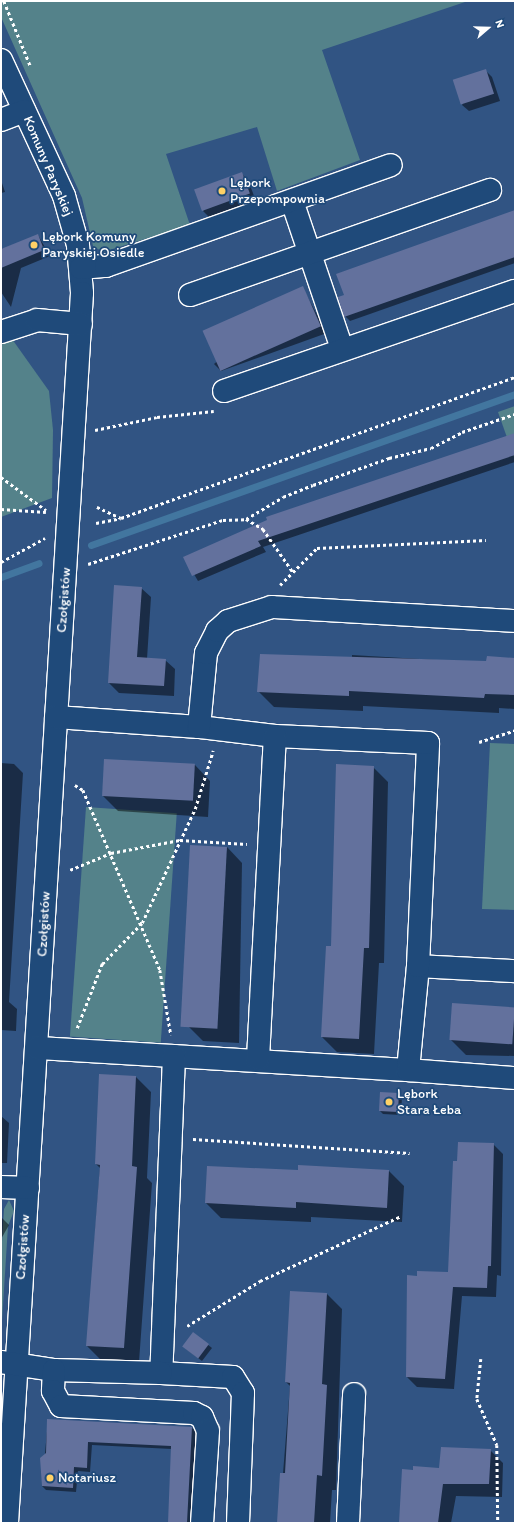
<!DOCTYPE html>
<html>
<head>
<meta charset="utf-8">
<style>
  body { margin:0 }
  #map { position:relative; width:516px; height:1524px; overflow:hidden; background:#315483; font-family:Itim,sans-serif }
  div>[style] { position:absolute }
  .green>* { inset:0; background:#54828a; transform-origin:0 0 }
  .shadow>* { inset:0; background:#0007 }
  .stream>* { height:7px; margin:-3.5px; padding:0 3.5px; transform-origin:3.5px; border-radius:3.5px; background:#42769f }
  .building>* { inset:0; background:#63719d; transform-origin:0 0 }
  .path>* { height:2.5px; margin-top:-1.25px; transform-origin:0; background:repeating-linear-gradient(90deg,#fff 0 3px,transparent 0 6px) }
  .roads { filter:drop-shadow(1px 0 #fff) drop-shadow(-1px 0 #fff) drop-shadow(0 1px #fff) drop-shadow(0 -1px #fff) }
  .minor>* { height:22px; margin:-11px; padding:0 11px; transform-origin:11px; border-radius:11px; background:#1f4a7a }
  .dots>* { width:11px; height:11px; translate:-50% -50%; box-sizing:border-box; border:2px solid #1f4a7a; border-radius:50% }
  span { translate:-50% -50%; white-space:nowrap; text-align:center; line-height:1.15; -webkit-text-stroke:3.5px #1f4a7a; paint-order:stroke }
  .street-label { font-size:14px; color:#fff }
  .poi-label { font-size:14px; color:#fff }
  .left { translate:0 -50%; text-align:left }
  .frame { position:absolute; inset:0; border:2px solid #fff; pointer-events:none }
  .north { position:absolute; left:468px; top:8px; width:40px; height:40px; -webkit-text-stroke:3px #1f4a7a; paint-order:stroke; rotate:70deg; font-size:11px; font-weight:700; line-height:16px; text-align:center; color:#fff }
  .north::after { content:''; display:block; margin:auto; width:14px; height:18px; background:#fff; clip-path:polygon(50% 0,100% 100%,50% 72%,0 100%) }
</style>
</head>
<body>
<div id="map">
  <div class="green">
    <i style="clip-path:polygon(1px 1px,468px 1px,322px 50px,360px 160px,277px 191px,257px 127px,166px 154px,190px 225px,103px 252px,93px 246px,82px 198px,1px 17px)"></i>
    <i style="clip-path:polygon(12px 339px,49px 391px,53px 430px,52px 498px,1px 517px,1px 341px)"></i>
    <i style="clip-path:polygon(515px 406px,515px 460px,498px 412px)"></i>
    <i style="clip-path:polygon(490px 743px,515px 744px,515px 910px,482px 909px)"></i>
    <i style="left:86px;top:807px;width:91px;height:230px;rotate:4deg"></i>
    <i style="clip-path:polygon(9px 1200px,14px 1211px,8px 1226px,1px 1337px,1px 1257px,4px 1209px)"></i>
  </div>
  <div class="shadow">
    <i style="clip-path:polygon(485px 70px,492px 77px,500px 101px,469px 111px,462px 105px)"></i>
    <i style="clip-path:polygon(241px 173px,248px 180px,256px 201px,209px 217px,203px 211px)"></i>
    <i style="clip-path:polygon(1px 180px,5px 192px,1px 193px)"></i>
    <i style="clip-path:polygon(515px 211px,515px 263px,350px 321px,345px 316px,345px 295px)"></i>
    <i style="clip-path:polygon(38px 235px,50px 256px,21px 268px,11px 307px,1px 292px,1px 247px,3px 249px)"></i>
    <i style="clip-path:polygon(302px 287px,327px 333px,221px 371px,214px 364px)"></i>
    <i style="clip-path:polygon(515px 434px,515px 462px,263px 547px,266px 552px,198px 581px,184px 557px)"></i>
    <i style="clip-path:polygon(141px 588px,151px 597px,147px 659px,165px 660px,175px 669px,174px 696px,119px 693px,109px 683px)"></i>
    <i style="clip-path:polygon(352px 655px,487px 663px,515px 659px,515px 709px,499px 708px,499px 713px,363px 706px,363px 711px,274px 707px,258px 691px,352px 660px)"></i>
    <i style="clip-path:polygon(1px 763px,14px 764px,23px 773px,9px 1002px,17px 1009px,16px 1031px,1px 1030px)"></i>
    <i style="clip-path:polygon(195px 765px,210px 781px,208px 817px,118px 811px,103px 796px)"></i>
    <i style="clip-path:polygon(373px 767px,388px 782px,384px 963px,379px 963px,374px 1054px,337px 1052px,322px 1037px,332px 947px)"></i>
    <i style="clip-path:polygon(227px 847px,242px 863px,239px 1043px,203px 1041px,188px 1026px)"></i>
    <i style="clip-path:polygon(515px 1008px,515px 1056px,466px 1055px,451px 1040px)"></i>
    <i style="clip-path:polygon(136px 1077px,151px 1092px,147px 1178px,152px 1183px,139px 1362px,102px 1361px,87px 1346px,100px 1168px,96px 1164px)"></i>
    <i style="clip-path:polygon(399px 1094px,402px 1097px,401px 1115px,383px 1114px,380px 1111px)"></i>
    <i style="clip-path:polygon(1px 1116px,9px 1123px,7px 1163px,1px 1163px)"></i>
    <i style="clip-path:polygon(493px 1144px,503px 1154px,501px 1276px,497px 1275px,496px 1297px,462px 1296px,454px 1389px,417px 1387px,407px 1377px,449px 1273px,458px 1162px)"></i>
    <i style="clip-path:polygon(299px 1171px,389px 1171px,404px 1186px,402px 1222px,311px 1217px,311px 1222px,221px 1218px,206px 1203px)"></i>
    <i style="clip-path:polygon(1px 1217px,9px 1225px,1px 1239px)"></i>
    <i style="clip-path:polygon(327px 1294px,342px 1309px,336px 1490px,332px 1490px,330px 1523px,279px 1523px,290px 1386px,286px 1382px)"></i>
    <i style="clip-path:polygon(193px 1333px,212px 1348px,202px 1361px,186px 1349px)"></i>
    <i style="clip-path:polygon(48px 1420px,192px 1428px,196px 1431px,192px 1523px,169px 1523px,172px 1449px,92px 1445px,90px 1472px,78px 1471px,76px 1492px,46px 1490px,42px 1486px)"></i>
    <i style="clip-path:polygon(490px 1450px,503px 1463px,502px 1497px,456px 1496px,451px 1523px,402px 1523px,414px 1471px,440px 1469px)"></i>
    <i style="clip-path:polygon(40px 1522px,60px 1523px,40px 1523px)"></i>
  </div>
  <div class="stream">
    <i style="left:91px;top:545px;width:450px;rotate:-19.6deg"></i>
    <i style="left:1px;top:577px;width:40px;rotate:-20.2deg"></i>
  </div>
  <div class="building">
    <i style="left:486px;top:69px;width:26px;height:35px;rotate:72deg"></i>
    <i style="left:242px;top:172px;width:23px;height:51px;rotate:70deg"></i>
    <i style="clip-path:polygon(515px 210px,515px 257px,344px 317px,338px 297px,344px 295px,336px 274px)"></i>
    <i style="clip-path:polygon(38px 234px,44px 250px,1px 268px,1px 249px)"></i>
    <i style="left:303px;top:286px;width:44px;height:110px;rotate:66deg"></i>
    <i style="clip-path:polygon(515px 433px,515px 455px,258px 541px,261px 546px,192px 576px,183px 557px,267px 520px,266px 517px)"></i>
    <i style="clip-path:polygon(114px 585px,142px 587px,137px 657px,166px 659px,164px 686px,108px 683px)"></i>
    <i style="clip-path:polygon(260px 654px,486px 661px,487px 656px,515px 658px,515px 695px,485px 694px,484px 698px,349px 691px,349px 696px,257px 692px)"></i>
    <i style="left:104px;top:759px;width:91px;height:37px;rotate:3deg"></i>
    <i style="clip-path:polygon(336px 764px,374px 766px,369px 948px,364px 948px,359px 1039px,321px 1037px,326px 946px,331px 946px)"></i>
    <i style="left:190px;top:845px;width:37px;height:182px;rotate:3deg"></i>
    <i style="left:452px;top:1003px;width:63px;height:37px;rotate:4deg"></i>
    <i style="clip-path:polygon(99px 1074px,136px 1076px,132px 1166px,137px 1167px,124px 1348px,86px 1346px,100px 1165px,95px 1164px)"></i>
    <i style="left:380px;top:1092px;width:19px;height:19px;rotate:3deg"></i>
    <i style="clip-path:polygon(458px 1142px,494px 1143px,491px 1266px,488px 1266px,487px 1288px,453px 1287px,445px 1379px,406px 1377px,407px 1275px,417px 1276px,417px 1271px,448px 1272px,453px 1161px,457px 1161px)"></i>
    <i style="clip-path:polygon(298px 1165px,389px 1170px,387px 1208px,296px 1202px,296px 1208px,205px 1203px,207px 1166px,298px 1170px)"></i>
    <i style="clip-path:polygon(290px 1291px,327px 1293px,322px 1384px,327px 1385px,322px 1476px,317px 1475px,314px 1523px,277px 1523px,280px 1473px,285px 1473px,290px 1383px,285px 1382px)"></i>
    <i style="left:193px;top:1332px;width:20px;height:18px;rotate:37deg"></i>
    <i style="clip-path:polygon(47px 1419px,192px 1427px,187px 1523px,168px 1523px,171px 1446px,88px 1442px,87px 1468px,74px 1467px,73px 1488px,42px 1486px,40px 1458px,46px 1453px)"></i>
    <i style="clip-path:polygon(441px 1447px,491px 1449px,489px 1484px,443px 1484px,438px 1523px,399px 1523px,402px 1469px,413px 1470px,413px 1466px,439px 1468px)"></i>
  </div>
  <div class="path">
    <i style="left:4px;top:1px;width:71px;rotate:67.8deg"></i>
    <i style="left:95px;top:430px;width:63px;rotate:-11.8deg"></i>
    <i style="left:157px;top:417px;width:57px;rotate:-6deg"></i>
    <i style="left:1px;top:477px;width:56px;rotate:36.3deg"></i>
    <i style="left:97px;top:507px;width:26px;rotate:25deg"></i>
    <i style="left:121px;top:518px;width:418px;rotate:-19.7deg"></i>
    <i style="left:1px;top:509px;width:45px;rotate:3.8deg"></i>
    <i style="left:246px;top:519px;width:43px;rotate:-30.7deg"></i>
    <i style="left:283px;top:497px;width:32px;rotate:-22deg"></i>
    <i style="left:313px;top:485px;width:81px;rotate:-19.6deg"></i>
    <i style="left:389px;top:458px;width:43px;rotate:-13.4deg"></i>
    <i style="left:431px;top:448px;width:35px;rotate:-27deg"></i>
    <i style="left:462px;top:432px;width:56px;rotate:-18.8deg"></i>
    <i style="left:96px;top:523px;width:25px;rotate:-11deg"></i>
    <i style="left:1px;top:562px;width:50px;rotate:-28.6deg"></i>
    <i style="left:88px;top:564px;width:142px;rotate:-18.1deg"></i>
    <i style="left:223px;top:520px;width:23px;rotate:-2deg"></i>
    <i style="left:246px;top:519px;width:20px;rotate:30deg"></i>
    <i style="left:263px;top:529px;width:52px;rotate:55.1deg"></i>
    <i style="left:280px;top:585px;width:52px;rotate:-45deg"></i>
    <i style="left:317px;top:548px;width:169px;rotate:-2.7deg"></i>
    <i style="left:479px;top:742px;width:38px;rotate:-18deg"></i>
    <i style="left:75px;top:785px;width:9px;rotate:32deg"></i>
    <i style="left:83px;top:790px;width:196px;rotate:66.8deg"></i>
    <i style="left:160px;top:970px;width:66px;rotate:80.4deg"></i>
    <i style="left:70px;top:870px;width:44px;rotate:-22.5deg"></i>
    <i style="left:111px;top:853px;width:70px;rotate:-10.7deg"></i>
    <i style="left:180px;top:840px;width:67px;rotate:3.4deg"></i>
    <i style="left:77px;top:1028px;width:69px;rotate:-68.7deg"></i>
    <i style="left:102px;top:964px;width:57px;rotate:-45.7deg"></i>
    <i style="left:142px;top:923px;width:126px;rotate:-65.1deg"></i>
    <i style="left:195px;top:809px;width:61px;rotate:-72.8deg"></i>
    <i style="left:193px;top:1139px;width:217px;rotate:3.7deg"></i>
    <i style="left:187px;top:1326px;width:86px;rotate:-31.7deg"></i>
    <i style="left:260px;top:1281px;width:155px;rotate:-24.7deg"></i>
    <i style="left:481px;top:1359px;width:40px;rotate:95.7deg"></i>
    <i style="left:477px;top:1399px;width:50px;rotate:66.5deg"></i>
    <i style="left:497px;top:1445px;width:78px;rotate:89.3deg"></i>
  </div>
  <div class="roads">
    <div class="minor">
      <i style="left:1px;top:60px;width:150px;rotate:65.1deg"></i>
      <i style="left:64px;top:196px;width:51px;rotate:74.1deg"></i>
      <i style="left:78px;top:245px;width:48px;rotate:85.2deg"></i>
      <i style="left:82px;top:293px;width:1232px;rotate:93.49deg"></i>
      <i style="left:1px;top:120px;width:25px;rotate:-21deg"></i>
      <i style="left:292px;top:201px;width:156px;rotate:71.3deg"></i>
      <i style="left:81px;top:268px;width:25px;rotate:-5deg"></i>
      <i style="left:106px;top:266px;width:302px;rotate:-19.5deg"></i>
      <i style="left:190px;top:295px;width:318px;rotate:-19.3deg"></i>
      <i style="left:1px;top:332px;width:38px;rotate:-18deg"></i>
      <i style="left:37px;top:320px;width:44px;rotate:5.2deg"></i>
      <i style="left:224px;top:391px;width:308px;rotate:-19deg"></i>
      <i style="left:56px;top:717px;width:143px;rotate:4deg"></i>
      <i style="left:418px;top:966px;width:97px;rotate:3deg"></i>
      <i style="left:37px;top:1048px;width:372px;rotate:3.4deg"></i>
      <i style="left:408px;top:1070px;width:104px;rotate:-84.5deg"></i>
      <i style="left:418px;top:966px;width:223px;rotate:-87.4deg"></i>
      <i style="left:428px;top:743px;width:153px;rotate:-177.4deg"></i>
      <i style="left:275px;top:736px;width:77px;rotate:-173.2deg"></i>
      <i style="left:199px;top:727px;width:74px;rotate:-84.6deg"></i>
      <i style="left:206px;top:653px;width:25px;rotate:-63deg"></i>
      <i style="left:217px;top:631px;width:15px;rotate:-42deg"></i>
      <i style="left:228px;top:621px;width:46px;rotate:-17.7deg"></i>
      <i style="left:272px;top:607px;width:243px;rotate:3.3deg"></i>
      <i style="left:174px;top:1056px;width:317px;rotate:92.3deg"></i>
      <i style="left:161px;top:1373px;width:72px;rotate:3.2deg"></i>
      <i style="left:233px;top:1377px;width:19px;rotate:58deg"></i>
      <i style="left:243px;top:1393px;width:130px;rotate:92.2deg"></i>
      <i style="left:258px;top:1059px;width:323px;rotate:-87deg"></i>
      <i style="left:408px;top:1070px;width:107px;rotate:4.3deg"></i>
      <i style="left:1px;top:1187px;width:27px;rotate:2deg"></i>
      <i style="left:1px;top:1362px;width:54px;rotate:8.6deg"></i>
      <i style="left:54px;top:1370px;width:107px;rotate:1.6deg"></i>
      <i style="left:54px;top:1370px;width:21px;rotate:93deg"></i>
      <i style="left:53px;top:1391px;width:17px;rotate:62deg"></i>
      <i style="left:61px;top:1406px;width:133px;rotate:3deg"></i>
      <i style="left:194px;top:1413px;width:9px;rotate:27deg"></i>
      <i style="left:202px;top:1417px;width:15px;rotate:67deg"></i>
      <i style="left:208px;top:1431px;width:92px;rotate:93.7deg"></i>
      <i style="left:348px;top:1523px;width:129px;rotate:-87.3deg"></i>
    </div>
  </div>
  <div class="dots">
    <i style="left:222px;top:191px;background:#ffd166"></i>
    <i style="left:34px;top:245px;background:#ffd166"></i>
    <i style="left:389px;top:1102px;background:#ffd166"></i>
    <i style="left:50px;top:1478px;background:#ffd166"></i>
  </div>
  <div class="street-label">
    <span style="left:48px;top:166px;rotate:67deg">Komuny Paryskiej</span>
    <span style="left:64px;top:600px;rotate:-86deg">Czołgistów</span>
    <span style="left:44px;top:924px;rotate:-87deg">Czołgistów</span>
    <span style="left:23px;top:1247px;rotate:-86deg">Czołgistów</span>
  </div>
  <div class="poi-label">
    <span class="left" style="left:230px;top:191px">Lębork<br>Przepompownia</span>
    <span class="left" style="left:42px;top:245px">Lębork Komuny<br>Paryskiej Osiedle</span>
    <span class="left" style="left:397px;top:1102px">Lębork<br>Stara Łeba</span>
    <span class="left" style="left:58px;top:1478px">Notariusz</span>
  </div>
  <div class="frame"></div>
  <div class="north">N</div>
</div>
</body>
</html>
